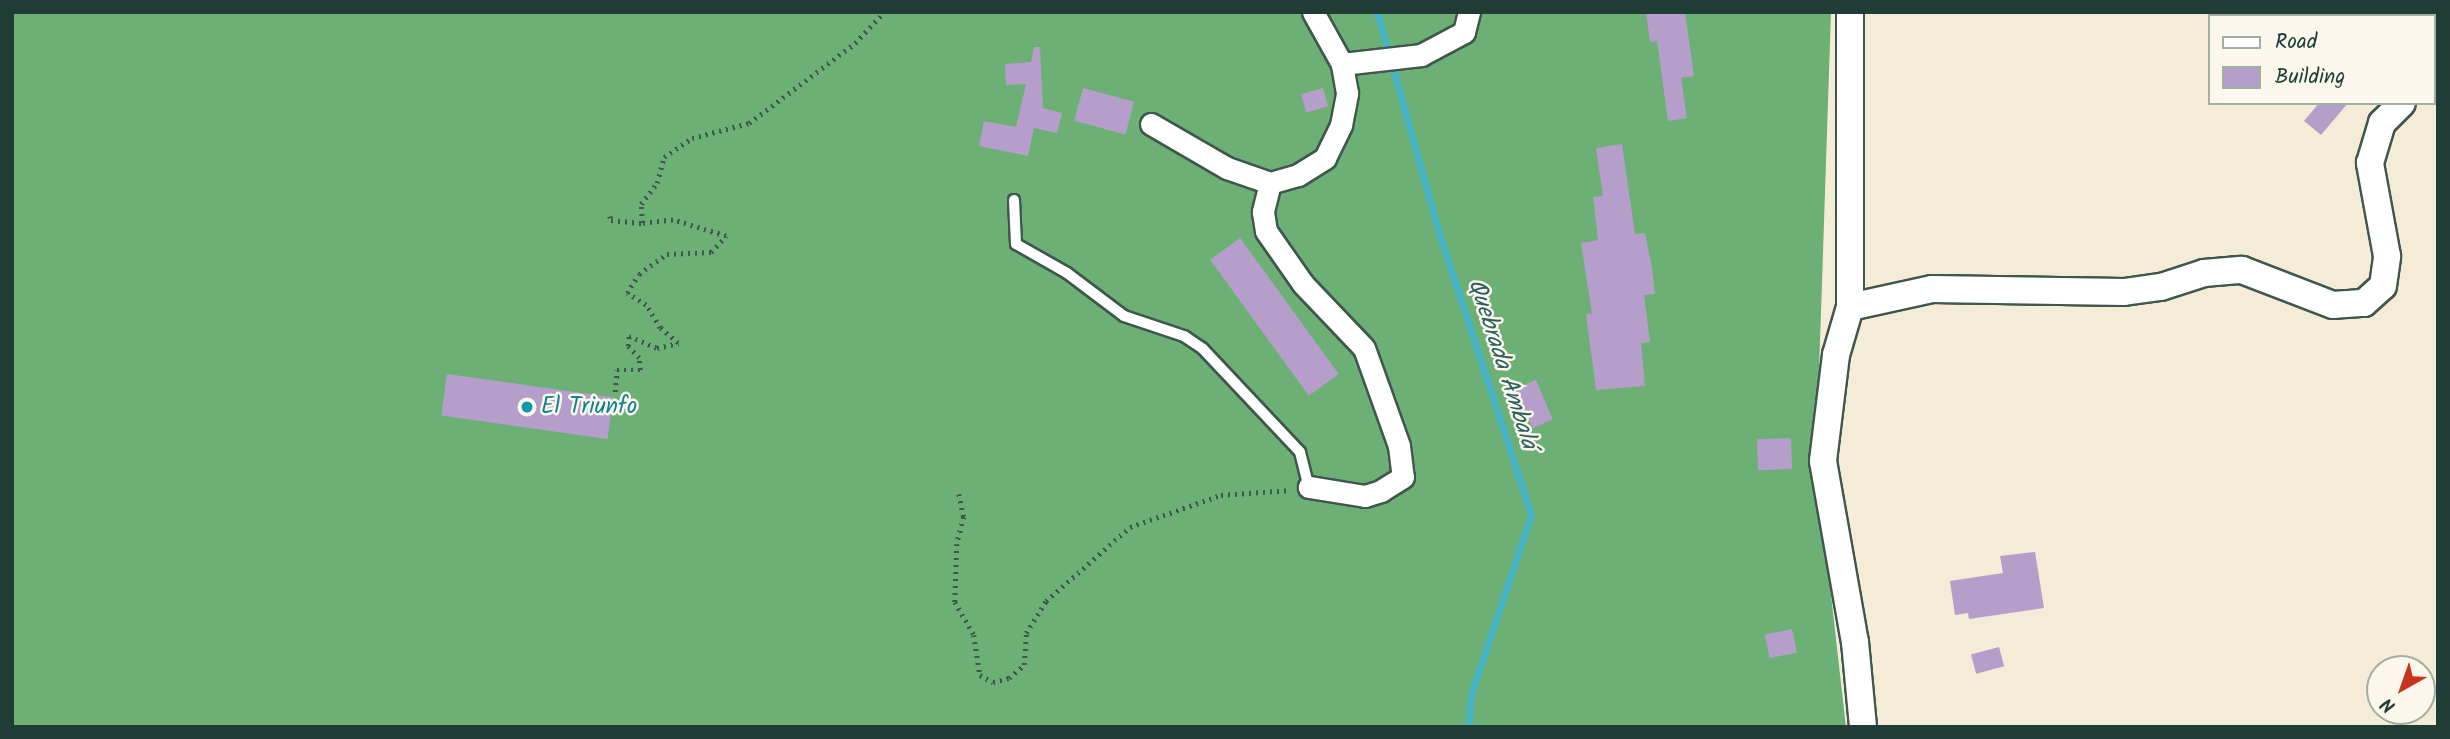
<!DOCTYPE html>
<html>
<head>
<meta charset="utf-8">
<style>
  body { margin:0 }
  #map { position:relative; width:2450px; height:739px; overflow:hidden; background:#f4ecd6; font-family:Kalam,sans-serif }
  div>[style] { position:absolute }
  .forest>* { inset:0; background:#6cb075 }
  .stream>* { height:7px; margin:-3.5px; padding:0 3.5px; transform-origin:3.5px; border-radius:3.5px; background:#47b3c4 }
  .building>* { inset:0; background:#b69ecb; transform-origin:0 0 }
  .path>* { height:4.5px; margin-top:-2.25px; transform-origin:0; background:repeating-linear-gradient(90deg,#3f574c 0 2px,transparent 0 7px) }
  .roads { filter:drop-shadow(2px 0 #3f574c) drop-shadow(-2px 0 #3f574c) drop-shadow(0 2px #3f574c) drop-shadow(0 -2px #3f574c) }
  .service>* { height:10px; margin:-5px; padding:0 5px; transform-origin:5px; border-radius:5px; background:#fff }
  .minor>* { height:21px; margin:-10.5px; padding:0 10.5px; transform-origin:10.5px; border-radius:10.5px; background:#fff }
  .tertiary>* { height:26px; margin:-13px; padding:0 13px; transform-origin:13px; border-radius:13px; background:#fff }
  .dots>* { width:19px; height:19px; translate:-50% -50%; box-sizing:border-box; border:4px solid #fbf7ec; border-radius:50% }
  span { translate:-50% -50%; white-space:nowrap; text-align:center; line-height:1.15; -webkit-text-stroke:5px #fbf7ec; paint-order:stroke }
  .culture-label { font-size:23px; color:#0d838f }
  .left { translate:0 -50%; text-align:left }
  .water-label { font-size:24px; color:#2b605f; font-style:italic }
  .frame { position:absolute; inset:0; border:14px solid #1f3d34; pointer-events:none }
  .legend { position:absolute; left:2208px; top:14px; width:228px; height:91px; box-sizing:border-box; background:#fbf7ec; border:2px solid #a3ada2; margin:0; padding:9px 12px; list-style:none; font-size:21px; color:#1f3d34 }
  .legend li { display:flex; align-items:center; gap:14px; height:35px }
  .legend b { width:35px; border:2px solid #a3ada2 }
  .north { position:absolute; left:2366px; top:655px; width:70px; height:70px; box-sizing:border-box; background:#fbf7ec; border:2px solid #a3ada2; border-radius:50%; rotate:220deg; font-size:19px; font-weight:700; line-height:28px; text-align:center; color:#1f3d34 }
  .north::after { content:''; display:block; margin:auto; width:24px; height:32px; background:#c8321e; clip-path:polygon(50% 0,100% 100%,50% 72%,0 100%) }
</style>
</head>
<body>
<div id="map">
  <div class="forest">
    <i style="clip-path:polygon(12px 12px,1831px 12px,1816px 463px,1846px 727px,12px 727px)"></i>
  </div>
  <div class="stream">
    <i style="left:1377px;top:12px;width:236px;rotate:74.3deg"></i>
    <i style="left:1441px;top:239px;width:290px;rotate:71.9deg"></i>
    <i style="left:1531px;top:515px;width:189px;rotate:108.5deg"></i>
    <i style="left:1471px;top:694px;width:33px;rotate:95deg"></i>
  </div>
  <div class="building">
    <i style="clip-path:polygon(1646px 12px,1685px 12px,1694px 76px,1681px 78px,1687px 118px,1668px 121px,1657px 41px,1650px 42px)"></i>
    <i style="clip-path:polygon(1034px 47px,1040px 47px,1043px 108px,1062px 113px,1057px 133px,1034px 128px,1028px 156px,979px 146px,984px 121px,1016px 127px,1026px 84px,1006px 85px,1005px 64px,1031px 62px)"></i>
    <i style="left:1083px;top:88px;width:53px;height:34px;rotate:15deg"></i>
    <i style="left:1323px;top:88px;width:19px;height:23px;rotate:74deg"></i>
    <i style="clip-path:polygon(2319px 103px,2348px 103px,2321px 135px,2304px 121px)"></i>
    <i style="clip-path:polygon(1622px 144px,1635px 234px,1645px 233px,1652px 268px,1655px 294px,1644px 295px,1650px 342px,1641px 343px,1645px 386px,1596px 390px,1586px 314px,1592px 314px,1581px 243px,1598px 240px,1593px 197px,1603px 196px,1596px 148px)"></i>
    <i style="left:1240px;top:238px;width:168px;height:37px;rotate:54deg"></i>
    <i style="left:447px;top:374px;width:168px;height:42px;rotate:8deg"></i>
    <i style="left:1536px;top:380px;width:43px;height:22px;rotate:67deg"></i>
    <i style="left:1791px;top:438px;width:31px;height:34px;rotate:88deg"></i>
    <i style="clip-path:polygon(2035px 552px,2044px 608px,1969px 619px,1968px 613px,1955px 615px,1950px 581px,2003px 573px,2000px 556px)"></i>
    <i style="left:1792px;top:629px;width:24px;height:28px;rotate:78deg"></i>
    <i style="left:1999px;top:647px;width:20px;height:29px;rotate:75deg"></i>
  </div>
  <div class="path">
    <i style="left:610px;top:216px;width:4px;rotate:76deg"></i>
    <i style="left:611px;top:220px;width:31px;rotate:6deg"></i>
    <i style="left:615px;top:392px;width:22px;rotate:-85deg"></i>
    <i style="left:617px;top:370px;width:23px"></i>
    <i style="left:640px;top:370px;width:12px;rotate:-95deg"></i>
    <i style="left:639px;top:358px;width:16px;rotate:-133deg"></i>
    <i style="left:628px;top:346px;width:10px;rotate:-84deg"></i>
    <i style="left:629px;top:336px;width:30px;rotate:23deg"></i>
    <i style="left:657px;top:348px;width:22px;rotate:-13deg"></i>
    <i style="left:678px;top:343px;width:23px;rotate:-140deg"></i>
    <i style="left:660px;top:328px;width:27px;rotate:-121deg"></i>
    <i style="left:646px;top:305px;width:22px;rotate:-148deg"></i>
    <i style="left:627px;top:293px;width:22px;rotate:-58deg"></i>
    <i style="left:639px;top:274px;width:34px;rotate:-36deg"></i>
    <i style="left:667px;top:254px;width:44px;rotate:-2.6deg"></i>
    <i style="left:711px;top:252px;width:22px;rotate:-47deg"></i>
    <i style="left:726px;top:236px;width:55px;rotate:-163.2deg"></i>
    <i style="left:673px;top:220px;width:31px;rotate:174deg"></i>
    <i style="left:642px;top:223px;width:19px;rotate:-93deg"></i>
    <i style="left:641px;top:204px;width:26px;rotate:-53deg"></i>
    <i style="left:657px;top:183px;width:27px;rotate:-75deg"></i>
    <i style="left:664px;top:157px;width:34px;rotate:-34deg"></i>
    <i style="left:692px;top:138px;width:59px;rotate:-14.7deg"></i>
    <i style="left:749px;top:123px;width:133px;rotate:-37deg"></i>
    <i style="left:855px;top:43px;width:42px;rotate:-46.9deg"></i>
    <i style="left:959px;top:494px;width:24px;rotate:78deg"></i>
    <i style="left:964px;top:517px;width:28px;rotate:105deg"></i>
    <i style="left:957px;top:544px;width:58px;rotate:92deg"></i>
    <i style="left:955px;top:602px;width:38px;rotate:60deg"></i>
    <i style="left:974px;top:635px;width:40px;rotate:81.5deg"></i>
    <i style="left:980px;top:675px;width:15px;rotate:28deg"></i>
    <i style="left:993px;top:682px;width:16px;rotate:-14deg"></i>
    <i style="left:1009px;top:678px;width:20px;rotate:-41deg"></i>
    <i style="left:1024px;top:665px;width:32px;rotate:-86deg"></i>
    <i style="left:1026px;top:633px;width:38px;rotate:-58deg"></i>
    <i style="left:1046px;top:601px;width:112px;rotate:-41.4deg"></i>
    <i style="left:1130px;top:527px;width:96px;rotate:-19.4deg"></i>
    <i style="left:1221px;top:495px;width:69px;rotate:-4.1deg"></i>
  </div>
  <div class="roads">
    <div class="service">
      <i style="left:1014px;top:200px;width:44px;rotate:87.4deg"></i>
      <i style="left:1016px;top:244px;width:59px;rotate:29.6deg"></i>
      <i style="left:1067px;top:273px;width:71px;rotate:37deg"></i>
      <i style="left:1124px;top:316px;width:63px;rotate:18.4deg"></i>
      <i style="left:1184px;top:336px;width:23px;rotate:34deg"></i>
      <i style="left:1203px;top:349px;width:141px;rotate:46.7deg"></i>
      <i style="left:1300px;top:452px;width:36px;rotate:76deg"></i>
    </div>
    <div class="minor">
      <i style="left:1342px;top:64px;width:80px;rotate:-6.5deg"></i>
      <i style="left:1421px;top:55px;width:49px;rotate:-28.1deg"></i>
      <i style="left:1464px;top:32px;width:21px;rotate:-76deg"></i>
      <i style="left:1151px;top:124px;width:88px;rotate:30.1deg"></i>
      <i style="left:1227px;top:168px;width:46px;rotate:19.2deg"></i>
      <i style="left:1270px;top:183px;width:29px;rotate:-16deg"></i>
      <i style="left:1298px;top:175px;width:32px;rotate:-32deg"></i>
      <i style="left:1325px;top:158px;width:37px;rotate:-64deg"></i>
      <i style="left:1341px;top:125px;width:33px;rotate:-79deg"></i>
      <i style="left:1347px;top:93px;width:29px;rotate:-100deg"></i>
      <i style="left:1342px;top:64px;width:60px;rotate:-119.1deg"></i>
      <i style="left:1270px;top:183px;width:30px;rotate:104deg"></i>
      <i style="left:1263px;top:212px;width:19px;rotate:81deg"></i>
      <i style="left:1266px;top:231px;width:65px;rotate:55.1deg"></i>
      <i style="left:1303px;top:284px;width:88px;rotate:46.4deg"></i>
      <i style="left:1364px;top:348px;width:104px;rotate:70.3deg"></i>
      <i style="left:1399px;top:446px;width:31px;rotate:83deg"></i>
      <i style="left:1403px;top:477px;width:26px;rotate:148deg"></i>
      <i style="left:1381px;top:491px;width:17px;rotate:163deg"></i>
      <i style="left:1365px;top:496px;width:57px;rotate:-170.9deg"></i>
    </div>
    <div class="tertiary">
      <i style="left:1850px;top:12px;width:295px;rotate:90deg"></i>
      <i style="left:1850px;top:307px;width:50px;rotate:106.3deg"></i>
      <i style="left:1836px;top:355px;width:107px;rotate:97deg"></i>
      <i style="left:1823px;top:461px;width:184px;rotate:80deg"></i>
      <i style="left:1855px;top:642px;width:85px;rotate:84.6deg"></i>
      <i style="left:2434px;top:78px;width:4px;rotate:-27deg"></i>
      <i style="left:1850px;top:307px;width:84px;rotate:-12.4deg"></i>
      <i style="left:1932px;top:289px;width:192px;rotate:0.9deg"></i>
      <i style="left:2124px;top:292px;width:37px;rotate:-8deg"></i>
      <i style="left:2161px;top:287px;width:45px;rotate:-18deg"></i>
      <i style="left:2204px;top:273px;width:38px;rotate:-5deg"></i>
      <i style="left:2242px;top:270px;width:97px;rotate:21deg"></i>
      <i style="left:2333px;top:305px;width:31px;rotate:-4deg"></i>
      <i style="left:2364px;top:303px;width:25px;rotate:-42deg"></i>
      <i style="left:2383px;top:286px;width:30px;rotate:-82deg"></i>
      <i style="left:2387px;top:256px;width:95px;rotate:-100.4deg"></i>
      <i style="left:2370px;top:163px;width:42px;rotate:-73.3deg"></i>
      <i style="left:2382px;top:123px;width:28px;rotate:-45deg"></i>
    </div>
  </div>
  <div class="dots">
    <i style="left:527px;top:407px;background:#0f9aa8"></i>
  </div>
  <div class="culture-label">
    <span class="left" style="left:541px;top:407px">El Triunfo</span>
  </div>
  <div class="water-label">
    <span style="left:1502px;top:364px;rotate:72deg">Quebrada Ambalá</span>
  </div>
  <div class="frame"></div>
  <ul class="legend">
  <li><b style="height:9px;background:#fff"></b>Road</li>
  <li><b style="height:19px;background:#b69ecb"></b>Building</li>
  </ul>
  <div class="north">N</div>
</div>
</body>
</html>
